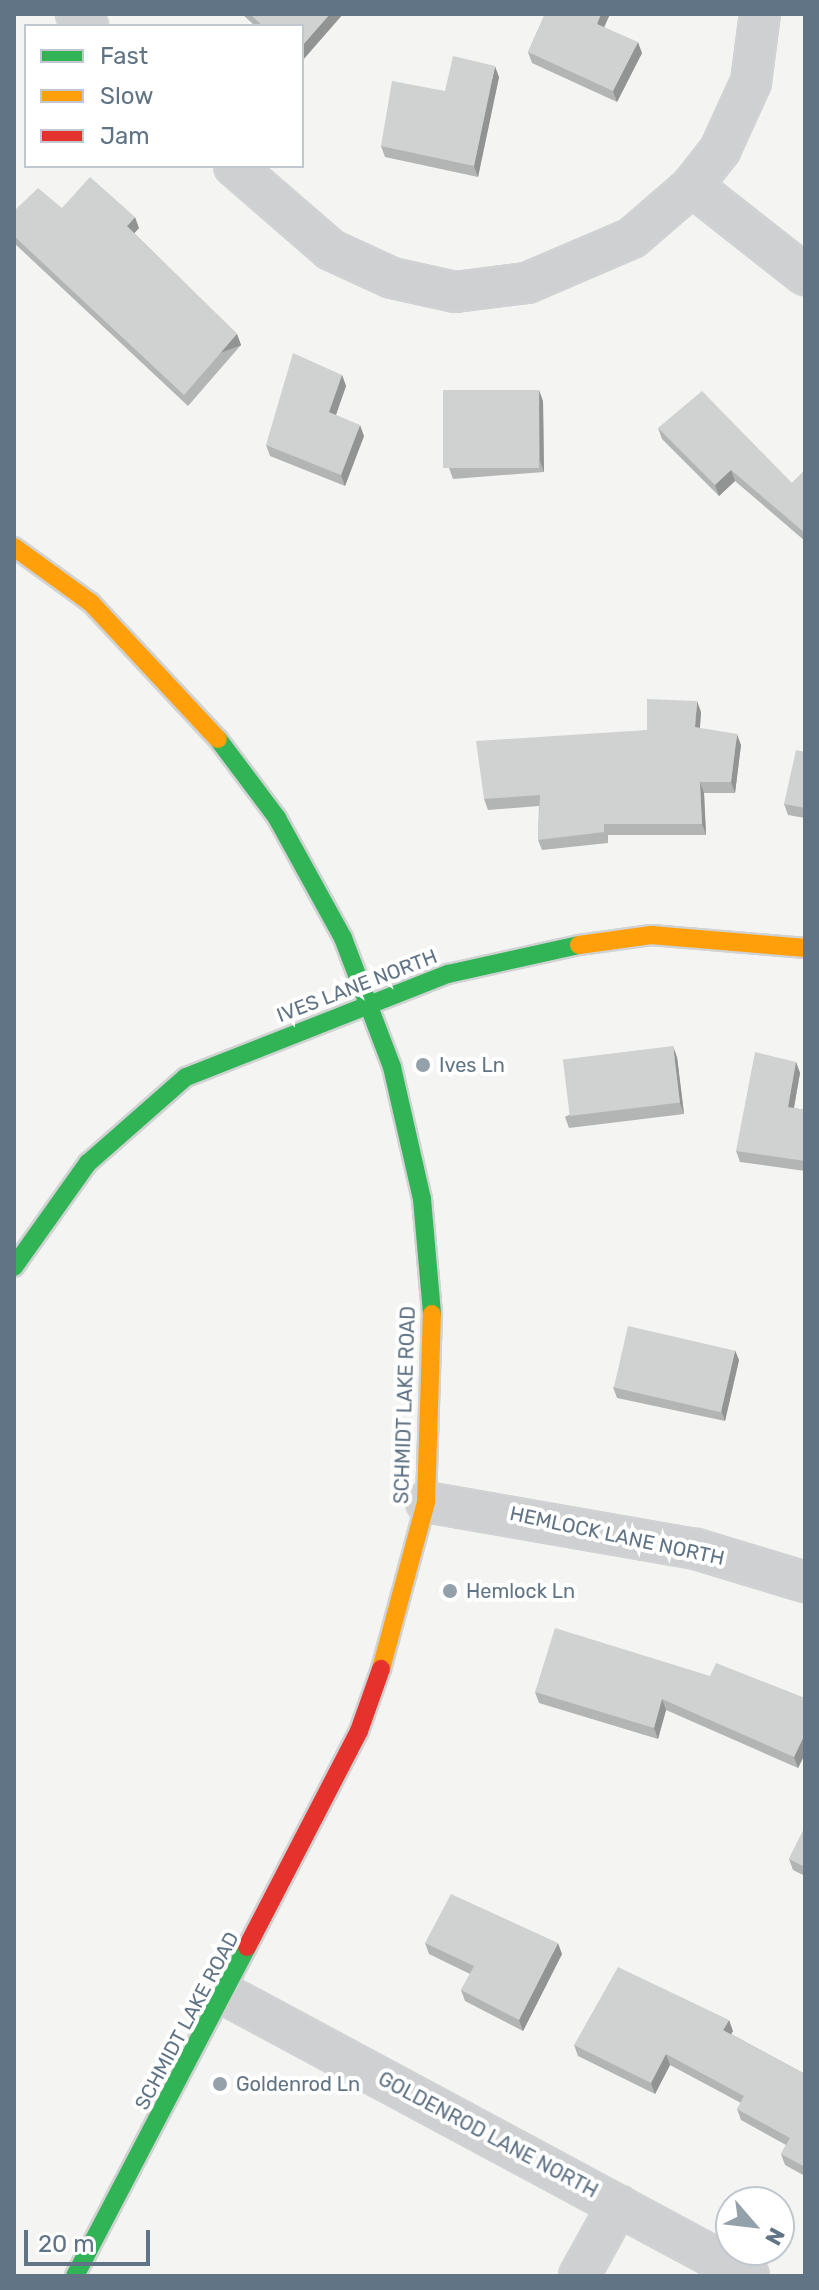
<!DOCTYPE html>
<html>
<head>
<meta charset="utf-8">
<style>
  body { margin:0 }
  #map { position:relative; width:819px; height:2290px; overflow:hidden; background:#f4f5f2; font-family:Rubik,sans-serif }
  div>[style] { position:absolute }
  .roads { filter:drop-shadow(2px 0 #d0d2d3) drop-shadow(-2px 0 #d0d2d3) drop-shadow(0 2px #d0d2d3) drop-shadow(0 -2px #d0d2d3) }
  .street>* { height:38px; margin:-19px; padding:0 19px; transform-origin:19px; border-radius:19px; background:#cfd0d1 }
  .fast>* { height:18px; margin:-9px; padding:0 9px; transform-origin:9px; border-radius:9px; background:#30b455 }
  .slow>* { height:18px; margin:-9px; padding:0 9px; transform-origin:9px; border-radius:9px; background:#ff9f0a }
  .jam>* { height:18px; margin:-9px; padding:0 9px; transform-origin:9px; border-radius:9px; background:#e5322d }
  .wall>* { inset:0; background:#b3b5b5 }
  .shaded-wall>* { inset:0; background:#929393; transform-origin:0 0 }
  .building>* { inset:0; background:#d0d2d2; transform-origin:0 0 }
  .dots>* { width:22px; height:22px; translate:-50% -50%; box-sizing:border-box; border:4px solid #fff; border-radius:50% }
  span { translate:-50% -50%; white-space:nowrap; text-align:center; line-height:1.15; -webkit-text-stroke:8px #fff; paint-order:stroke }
  .street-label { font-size:20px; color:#617485 }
  .poi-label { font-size:20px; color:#617485 }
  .left { translate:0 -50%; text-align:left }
  .frame { position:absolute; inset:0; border:16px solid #617485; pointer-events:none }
  .legend { position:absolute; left:24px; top:24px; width:280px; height:144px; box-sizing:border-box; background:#fff; border:2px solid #c0c7ce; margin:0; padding:10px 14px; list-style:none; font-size:24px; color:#617485 }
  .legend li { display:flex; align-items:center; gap:16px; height:40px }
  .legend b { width:40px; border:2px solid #c0c7ce }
  .north { position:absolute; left:715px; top:2186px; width:80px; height:80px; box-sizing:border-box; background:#fff; border:2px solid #c0c7ce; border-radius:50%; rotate:118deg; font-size:22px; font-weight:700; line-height:32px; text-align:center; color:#617485 }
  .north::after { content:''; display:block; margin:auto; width:28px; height:36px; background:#94a1ab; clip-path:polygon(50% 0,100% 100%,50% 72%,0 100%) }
  .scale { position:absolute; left:24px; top:2230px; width:126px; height:36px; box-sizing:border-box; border:4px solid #617485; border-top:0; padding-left:10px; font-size:24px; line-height:28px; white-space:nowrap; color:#617485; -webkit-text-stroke:6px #fff; paint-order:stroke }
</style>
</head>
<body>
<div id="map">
  <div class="roads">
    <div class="street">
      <i style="left:76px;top:14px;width:17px;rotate:45deg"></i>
      <i style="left:234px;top:166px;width:128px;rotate:40.9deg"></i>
      <i style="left:331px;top:250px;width:67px;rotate:24.7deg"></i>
      <i style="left:392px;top:278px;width:65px;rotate:12.5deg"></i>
      <i style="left:455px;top:292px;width:73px;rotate:-7.1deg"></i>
      <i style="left:527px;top:283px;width:114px;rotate:-23.2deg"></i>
      <i style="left:632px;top:238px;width:79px;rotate:-40.9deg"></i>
      <i style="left:692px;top:186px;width:46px;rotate:-52.1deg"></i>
      <i style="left:720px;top:150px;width:75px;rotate:-65.5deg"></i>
      <i style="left:751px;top:82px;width:69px;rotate:-82.5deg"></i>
      <i style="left:692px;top:186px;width:144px;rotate:38.2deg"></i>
      <i style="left:426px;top:1502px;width:274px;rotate:9.9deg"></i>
      <i style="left:696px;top:1549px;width:114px;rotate:16.8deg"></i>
      <i style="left:226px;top:1995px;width:594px;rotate:28.25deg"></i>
      <i style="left:579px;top:2276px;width:81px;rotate:-61.2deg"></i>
    </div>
    <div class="fast">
      <i style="left:218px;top:739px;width:99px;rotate:53.2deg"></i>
      <i style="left:277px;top:818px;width:137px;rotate:61.2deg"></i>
      <i style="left:343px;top:938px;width:138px;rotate:69.2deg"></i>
      <i style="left:392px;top:1067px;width:135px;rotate:77.2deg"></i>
      <i style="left:422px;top:1199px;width:115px;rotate:85deg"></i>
      <i style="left:14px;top:1267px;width:128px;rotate:-54.6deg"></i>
      <i style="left:88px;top:1163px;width:130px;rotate:-41.3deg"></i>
      <i style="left:186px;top:1077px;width:282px;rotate:-21.5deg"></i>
      <i style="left:448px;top:974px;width:134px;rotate:-12.5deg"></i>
      <i style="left:75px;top:2276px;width:371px;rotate:-62.4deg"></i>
    </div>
    <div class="slow">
      <i style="left:14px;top:547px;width:95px;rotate:36deg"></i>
      <i style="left:91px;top:603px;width:186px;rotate:47deg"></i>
      <i style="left:579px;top:945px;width:73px;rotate:-7.9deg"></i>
      <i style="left:651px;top:935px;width:155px;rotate:4.8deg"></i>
      <i style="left:381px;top:1669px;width:173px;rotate:-74.9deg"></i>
      <i style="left:426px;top:1502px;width:188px;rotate:-88.2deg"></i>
    </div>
    <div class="jam">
      <i style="left:247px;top:1947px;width:243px;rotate:-62.6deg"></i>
      <i style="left:359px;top:1731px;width:66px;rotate:-70.5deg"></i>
    </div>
  </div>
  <div class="wall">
    <i style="clip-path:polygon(242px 14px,343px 14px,302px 61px,302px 26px,255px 26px)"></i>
    <i style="clip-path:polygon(545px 14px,610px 14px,604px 27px,642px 53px,617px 102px,532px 63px,528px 52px)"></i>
    <i style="clip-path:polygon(499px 77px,478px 177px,385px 157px,381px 146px,445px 91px)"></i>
    <i style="clip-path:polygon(62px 208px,139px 228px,134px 233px,237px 334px,241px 345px,188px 406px,14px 243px,14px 211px)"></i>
    <i style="clip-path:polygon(342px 375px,346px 386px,336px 415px,364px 436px,345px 486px,270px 456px,266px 445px)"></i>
    <i style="clip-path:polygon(543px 401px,544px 472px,453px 479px,449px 468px)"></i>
    <i style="clip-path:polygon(658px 428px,792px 483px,805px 470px,805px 541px,735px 481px,719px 496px,662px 439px)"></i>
    <i style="clip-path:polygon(701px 712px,700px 728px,741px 745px,735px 793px,704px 793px,706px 835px,608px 835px,608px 843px,542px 850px,538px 840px,539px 806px,488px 810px,484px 799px,647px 730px)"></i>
    <i style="clip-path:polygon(805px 752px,805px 818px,788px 815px,784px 804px)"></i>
    <i style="clip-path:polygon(677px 1057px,684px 1114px,569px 1128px,565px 1117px)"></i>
    <i style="clip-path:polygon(796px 1062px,800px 1073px,794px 1108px,805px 1110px,805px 1171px,740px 1162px,736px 1151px)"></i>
    <i style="clip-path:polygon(739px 1360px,725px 1421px,617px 1398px,613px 1387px)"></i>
    <i style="clip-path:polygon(710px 1676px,805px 1698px,805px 1754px,798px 1768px,666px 1710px,658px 1739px,539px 1703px,535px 1692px)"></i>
    <i style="clip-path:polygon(805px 1827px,805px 1876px,793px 1870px,789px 1859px)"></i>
    <i style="clip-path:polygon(425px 1943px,562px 1954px,523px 2031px,465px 2001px,461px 1990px,470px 1974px,429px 1954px)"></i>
    <i style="clip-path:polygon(733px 2031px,731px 2034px,805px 2074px,805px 2176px,785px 2165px,781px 2154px,786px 2145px,741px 2120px,737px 2109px,741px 2103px,670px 2065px,655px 2094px,578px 2056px,574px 2045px)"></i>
  </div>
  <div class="shaded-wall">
    <i style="clip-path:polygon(330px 14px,343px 14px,302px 61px,302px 46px)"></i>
    <i style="clip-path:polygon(601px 14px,610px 14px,601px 34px,597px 24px)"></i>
    <i style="clip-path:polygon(638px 42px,642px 53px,617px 102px,613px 91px)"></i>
    <i style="clip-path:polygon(495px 66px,499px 77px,478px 177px,474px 166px)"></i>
    <i style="clip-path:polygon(135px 217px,139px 228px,131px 237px,127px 226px)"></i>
    <i style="left:237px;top:334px;width:12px;height:81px;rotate:70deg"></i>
    <i style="clip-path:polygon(342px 375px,346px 386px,333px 423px,329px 412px)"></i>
    <i style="clip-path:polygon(539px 390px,543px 401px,544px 472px,540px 461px)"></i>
    <i style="clip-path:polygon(360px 425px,364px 436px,345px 486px,341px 475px)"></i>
    <i style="clip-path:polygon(731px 470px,735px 481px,719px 496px,715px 485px)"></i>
    <i style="clip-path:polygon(697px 701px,701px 712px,699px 738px,695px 727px)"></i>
    <i style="clip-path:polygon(737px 734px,741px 745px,735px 793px,731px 782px)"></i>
    <i style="clip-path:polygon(700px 782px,704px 793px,706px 835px,702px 824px)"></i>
    <i style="clip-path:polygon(673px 1046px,677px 1057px,684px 1114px,680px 1103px)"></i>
    <i style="clip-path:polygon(796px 1062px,800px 1073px,792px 1118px,788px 1107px)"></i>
    <i style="clip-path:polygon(735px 1350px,739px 1360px,725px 1421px,721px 1410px)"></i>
    <i style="clip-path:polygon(662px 1699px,666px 1710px,658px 1739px,654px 1728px)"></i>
    <i style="clip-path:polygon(805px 1734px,805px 1754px,798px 1768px,794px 1757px)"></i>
    <i style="clip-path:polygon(558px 1943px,562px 1954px,523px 2031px,519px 2020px)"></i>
    <i style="clip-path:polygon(729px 2020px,733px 2031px,727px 2041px,723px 2030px)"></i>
    <i style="clip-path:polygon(666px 2054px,670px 2065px,655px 2094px,651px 2083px)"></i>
  </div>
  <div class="building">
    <i style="clip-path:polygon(250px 14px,330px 14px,302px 46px,302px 26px,263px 26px)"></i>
    <i style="clip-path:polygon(545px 14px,601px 14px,597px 24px,638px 42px,613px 91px,528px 52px)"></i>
    <i style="clip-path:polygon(453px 56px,495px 66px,474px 166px,381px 146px,392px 81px,445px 91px)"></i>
    <i style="clip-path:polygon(90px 177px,135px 217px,127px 226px,237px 334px,184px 395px,14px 236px,14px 211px,38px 188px,62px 208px)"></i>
    <i style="clip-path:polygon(293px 353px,342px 375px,329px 412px,360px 425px,341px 475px,266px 445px)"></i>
    <i style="left:443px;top:390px;width:96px;height:78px"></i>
    <i style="clip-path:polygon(702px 391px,792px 483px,805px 470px,805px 533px,731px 470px,715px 485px,658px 428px)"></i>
    <i style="clip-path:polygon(647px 699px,697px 701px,695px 727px,737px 734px,731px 782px,700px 782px,702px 824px,604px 824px,604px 832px,538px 840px,540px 795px,484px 799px,476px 741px,647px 730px)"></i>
    <i style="clip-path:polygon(796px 750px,805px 752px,805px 808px,784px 804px)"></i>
    <i style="left:673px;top:1046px;width:57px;height:111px;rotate:83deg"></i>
    <i style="clip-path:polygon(755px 1052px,796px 1062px,788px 1107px,805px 1110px,805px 1161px,736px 1151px)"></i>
    <i style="left:628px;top:1326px;width:110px;height:63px;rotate:13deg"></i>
    <i style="clip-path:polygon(555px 1628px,710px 1676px,716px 1663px,805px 1698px,805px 1734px,794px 1757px,662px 1699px,654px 1728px,535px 1692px)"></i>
    <i style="clip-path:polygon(805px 1827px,805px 1867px,789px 1859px)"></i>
    <i style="clip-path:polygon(451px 1894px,558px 1943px,519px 2020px,461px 1990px,474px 1966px,425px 1943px)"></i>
    <i style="clip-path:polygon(618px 1967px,729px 2020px,723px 2030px,805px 2074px,805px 2167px,781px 2154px,790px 2138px,737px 2109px,744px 2096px,666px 2054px,651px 2083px,574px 2045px)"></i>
  </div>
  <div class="dots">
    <i style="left:423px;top:1065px;background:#94a1ab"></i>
    <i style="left:450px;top:1591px;background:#94a1ab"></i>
    <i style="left:220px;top:2084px;background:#94a1ab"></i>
  </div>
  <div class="street-label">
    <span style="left:357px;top:986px;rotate:-21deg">IVES LANE NORTH</span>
    <span style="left:405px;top:1405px;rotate:-88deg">SCHMIDT LAKE ROAD</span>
    <span style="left:617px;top:1536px;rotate:12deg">HEMLOCK LANE NORTH</span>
    <span style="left:187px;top:2021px;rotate:-62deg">SCHMIDT LAKE ROAD</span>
    <span style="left:488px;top:2135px;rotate:28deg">GOLDENROD LANE NORTH</span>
  </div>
  <div class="poi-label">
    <span class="left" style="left:439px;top:1065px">Ives Ln</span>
    <span class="left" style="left:466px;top:1591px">Hemlock Ln</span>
    <span class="left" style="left:236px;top:2084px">Goldenrod Ln</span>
  </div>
  <div class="frame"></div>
  <ul class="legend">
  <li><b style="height:10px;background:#30b455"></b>Fast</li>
  <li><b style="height:10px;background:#ff9f0a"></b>Slow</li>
  <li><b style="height:10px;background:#e5322d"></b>Jam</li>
  </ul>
  <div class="north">N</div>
  <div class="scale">20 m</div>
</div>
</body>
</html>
